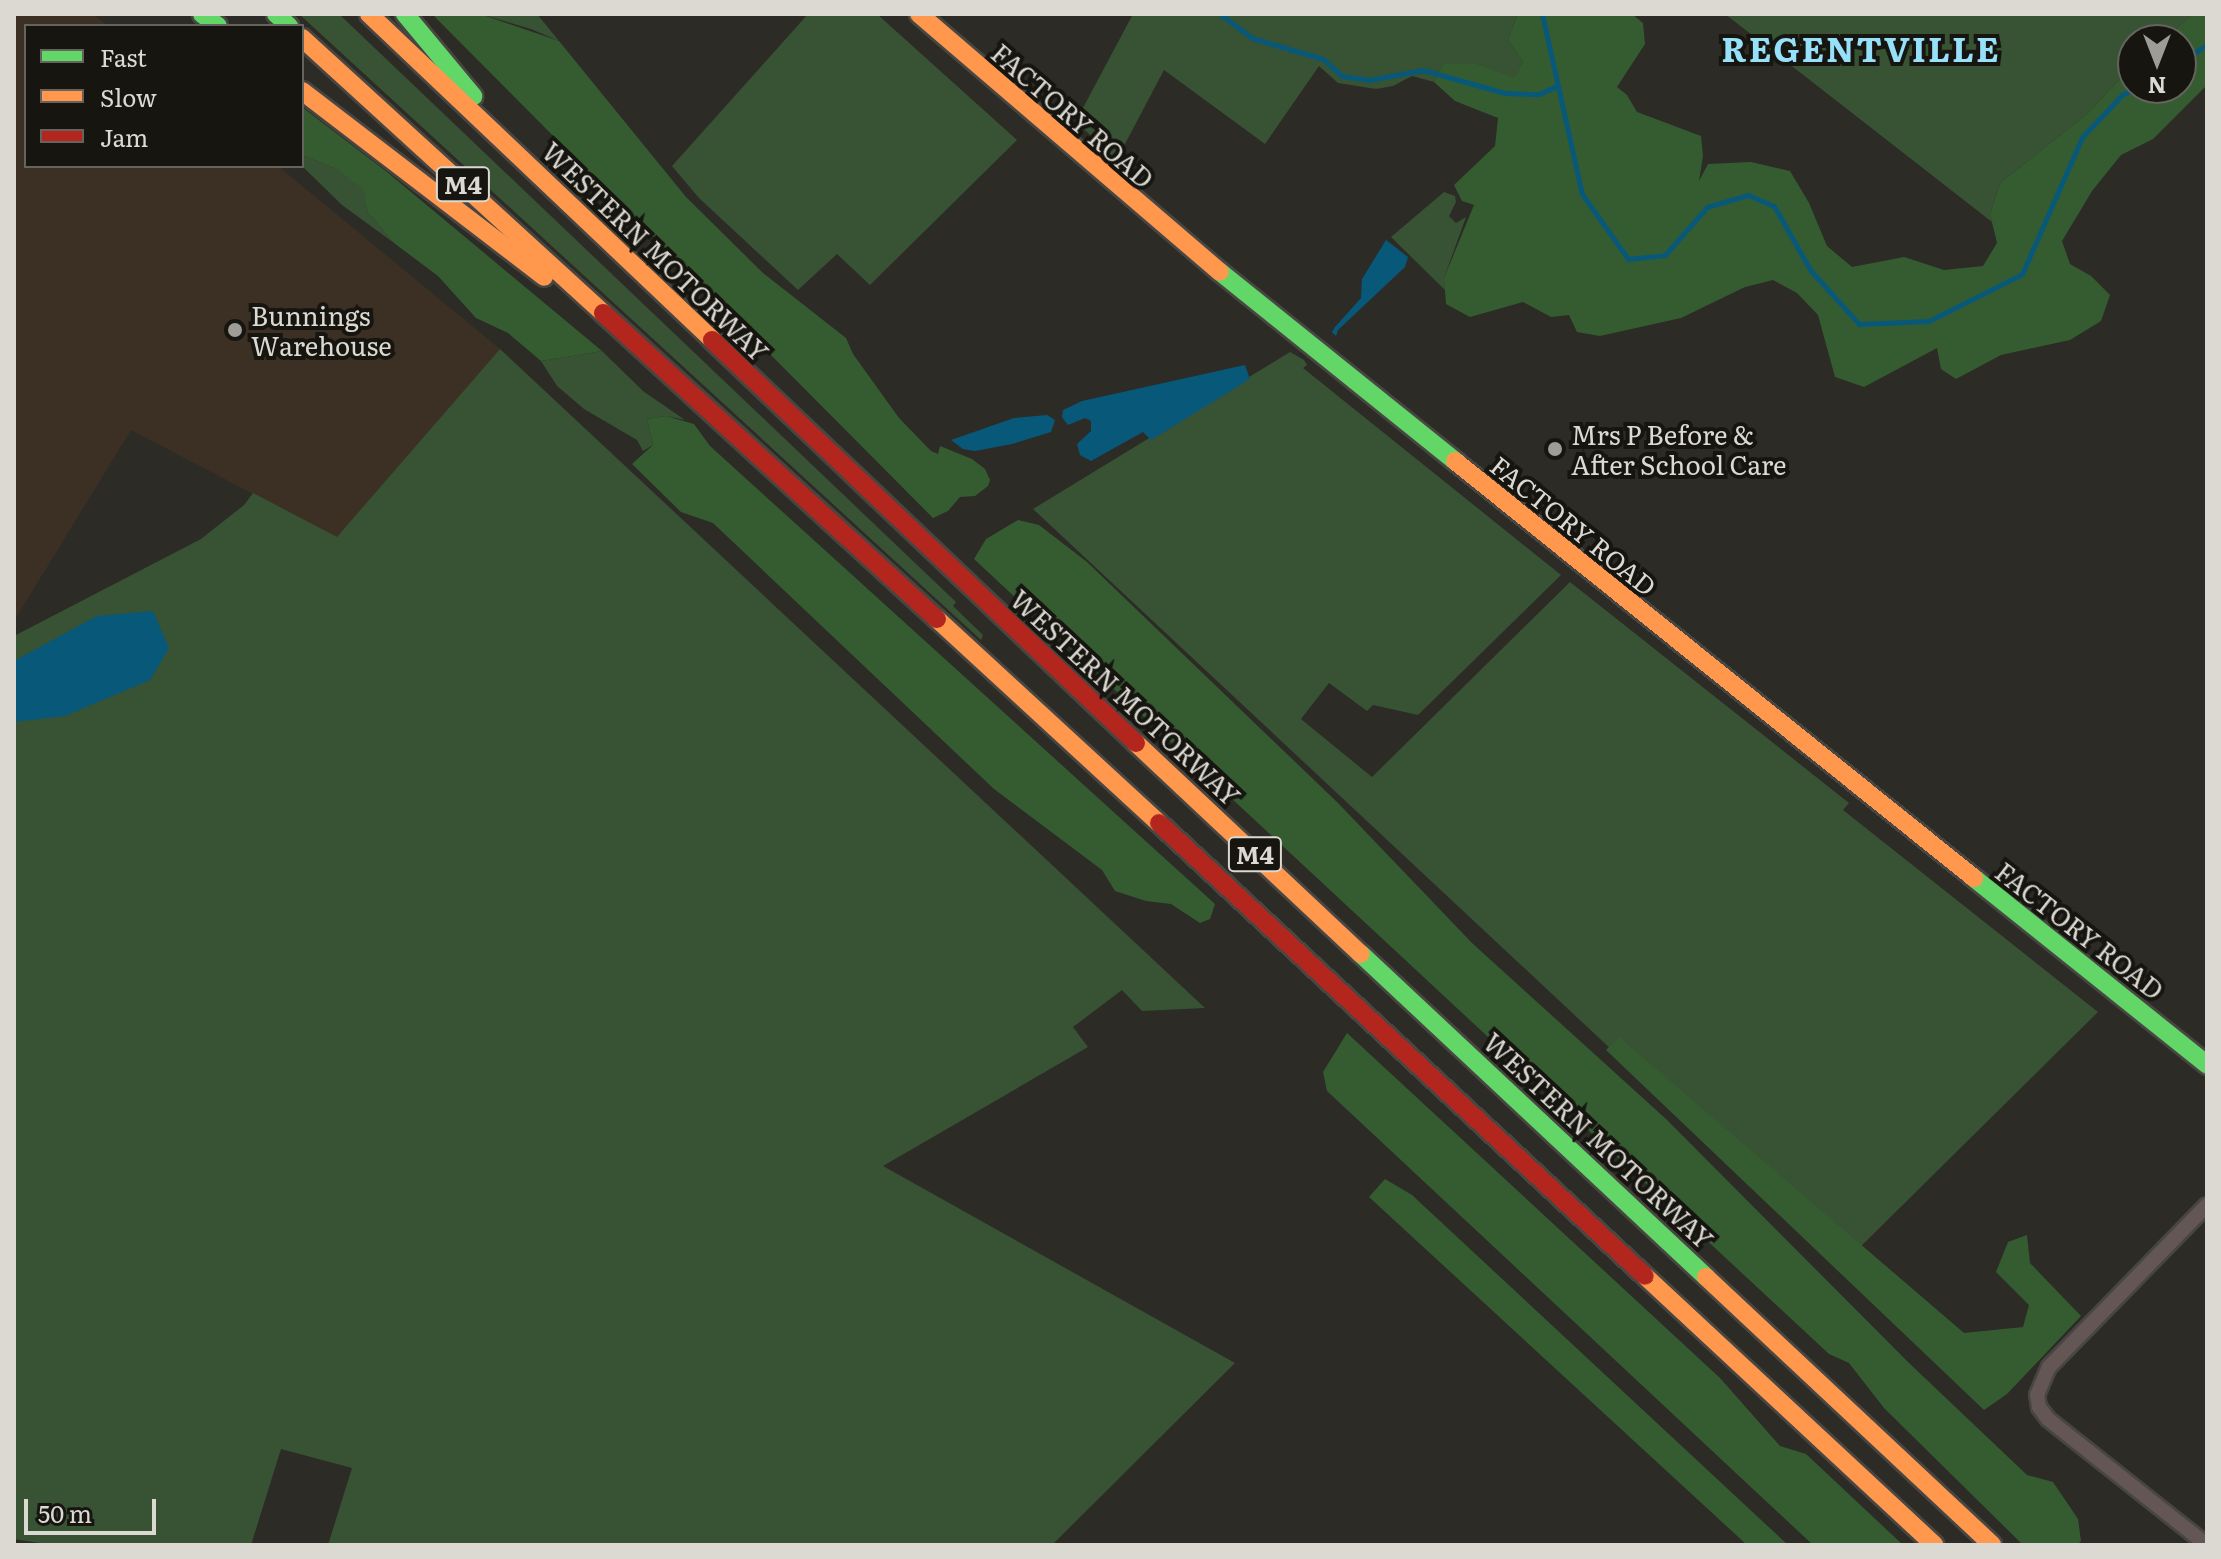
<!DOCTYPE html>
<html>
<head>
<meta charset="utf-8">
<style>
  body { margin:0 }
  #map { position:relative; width:2221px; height:1559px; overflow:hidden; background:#2c2b26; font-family:Literata,serif }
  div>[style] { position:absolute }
  .commercial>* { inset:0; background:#3c3024 }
  .green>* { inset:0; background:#385234 }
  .forest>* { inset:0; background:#355c30 }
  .water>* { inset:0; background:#08587a }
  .stream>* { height:5px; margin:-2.5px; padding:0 2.5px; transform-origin:2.5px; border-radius:2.5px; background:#08587a }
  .roads { filter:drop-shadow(2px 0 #474642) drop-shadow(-2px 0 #474642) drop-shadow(0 2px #474642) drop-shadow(0 -2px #474642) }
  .street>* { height:14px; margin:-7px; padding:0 7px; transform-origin:7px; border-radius:7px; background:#645654 }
  .fast>* { height:18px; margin:-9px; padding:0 9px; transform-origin:9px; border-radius:9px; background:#63d668 }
  .slow>* { height:18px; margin:-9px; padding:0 9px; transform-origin:9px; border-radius:9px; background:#ff974d }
  .jam>* { height:18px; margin:-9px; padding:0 9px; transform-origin:9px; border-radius:9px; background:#b3261e }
  .dots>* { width:22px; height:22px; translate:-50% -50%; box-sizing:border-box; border:4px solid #171510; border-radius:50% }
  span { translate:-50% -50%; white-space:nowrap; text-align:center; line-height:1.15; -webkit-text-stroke:8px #171510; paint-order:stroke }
  .shield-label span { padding:2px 6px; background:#171510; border:2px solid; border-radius:6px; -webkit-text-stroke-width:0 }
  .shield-label { font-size:24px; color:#dbd9d2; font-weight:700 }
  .street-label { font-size:26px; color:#dbd9d2 }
  .poi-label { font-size:26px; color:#dbd9d2 }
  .left { translate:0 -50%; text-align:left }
  .district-label { font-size:34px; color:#97e0f9; font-weight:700; letter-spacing:2px }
  .frame { position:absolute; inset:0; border:16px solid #dbd9d2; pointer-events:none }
  .legend { position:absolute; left:24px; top:24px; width:280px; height:144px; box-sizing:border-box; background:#171510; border:2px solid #65635e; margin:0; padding:10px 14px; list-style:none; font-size:24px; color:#dbd9d2 }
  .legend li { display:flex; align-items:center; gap:16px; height:40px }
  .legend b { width:40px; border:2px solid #65635e }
  .north { position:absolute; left:2117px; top:24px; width:80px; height:80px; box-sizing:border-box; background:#171510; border:2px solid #65635e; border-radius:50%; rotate:180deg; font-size:22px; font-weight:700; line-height:32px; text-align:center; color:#dbd9d2 }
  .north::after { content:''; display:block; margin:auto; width:28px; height:36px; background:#9e9c96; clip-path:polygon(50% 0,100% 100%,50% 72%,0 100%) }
  .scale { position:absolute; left:24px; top:1499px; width:132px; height:36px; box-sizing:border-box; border:4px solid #dbd9d2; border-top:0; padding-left:10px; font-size:24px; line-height:28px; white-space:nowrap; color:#dbd9d2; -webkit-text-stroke:6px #171510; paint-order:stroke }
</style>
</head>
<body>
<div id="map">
  <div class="commercial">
    <i style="clip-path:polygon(14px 14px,93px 14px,108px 26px,26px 26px,26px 166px,278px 166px,500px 349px,337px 538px,131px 430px,14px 621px)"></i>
  </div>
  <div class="green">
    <i style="clip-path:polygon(299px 14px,339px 14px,956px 602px,953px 606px,983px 635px,981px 640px)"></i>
    <i style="clip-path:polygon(480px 14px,537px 14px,559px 41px,531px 29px)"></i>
    <i style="clip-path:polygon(808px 14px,877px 14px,1017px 140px,870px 285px,837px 254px,798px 290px,699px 198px,672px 166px)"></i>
    <i style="clip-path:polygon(1133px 14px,1518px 14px,1508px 40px,1523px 62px,1514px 79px,1478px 64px,1443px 64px,1434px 82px,1412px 76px,1393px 86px,1376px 89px,1338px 83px,1319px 66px,1265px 144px,1164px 70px,1116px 161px,1076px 121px)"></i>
    <i style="clip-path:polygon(1725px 14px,2193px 14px,2163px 40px,2133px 40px,2133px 65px,2087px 114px,2000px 183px,1990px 214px,1992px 222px)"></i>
    <i style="clip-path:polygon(302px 155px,334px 168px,364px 189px,368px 213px,394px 243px,342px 205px,302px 166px)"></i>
    <i style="clip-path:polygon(1444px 192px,1455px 196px,1456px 202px,1449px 216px,1456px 223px,1466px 217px,1444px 278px,1445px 290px,1391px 237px)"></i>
    <i style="clip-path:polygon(500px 349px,1205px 1008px,1142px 1011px,1122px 990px,1073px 1027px,1088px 1047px,883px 1166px,1235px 1363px,1052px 1545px,328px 1545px,352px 1468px,281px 1449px,251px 1545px,52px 1545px,14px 1539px,14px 636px,201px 539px,244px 505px,253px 493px,337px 537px)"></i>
    <i style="clip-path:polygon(602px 351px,643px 391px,685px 420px,666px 416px,647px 419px,653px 445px,643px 451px,637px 440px,584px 409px,557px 386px,541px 361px)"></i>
    <i style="clip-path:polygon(1290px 352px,1304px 360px,1307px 365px,1303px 368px,1561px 575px,1418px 715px,1373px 705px,1367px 711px,1329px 683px,1301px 719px,1372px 777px,1570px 582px,1849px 803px,1843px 810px,2098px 1012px,1842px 1265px,1033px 509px)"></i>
  </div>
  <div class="forest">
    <i style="clip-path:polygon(432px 14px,480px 14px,559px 41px,686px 197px,763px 273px,846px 338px,853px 354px,899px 418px,931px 451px,938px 454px,940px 446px,972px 459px,985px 469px,990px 480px,988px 486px,975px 496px,960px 497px,948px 511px,933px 518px)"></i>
    <i style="clip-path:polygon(1518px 14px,1632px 14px,1643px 23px,1645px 44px,1617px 87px,1627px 95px,1637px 112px,1701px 136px,1703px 156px,1699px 181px,1708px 164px,1751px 162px,1790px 171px,1809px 203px,1827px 246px,1852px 267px,1904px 257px,1944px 270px,1983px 266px,1997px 243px,1990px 214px,2000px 183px,2087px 114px,2133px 65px,2133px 88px,2181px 88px,2181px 40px,2163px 40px,2193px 14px,2207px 14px,2207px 85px,2153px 139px,2121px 155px,2092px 191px,2062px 241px,2070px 264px,2091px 276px,2110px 295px,2101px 321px,2070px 340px,2001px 355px,1956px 379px,1941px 369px,1937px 348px,1864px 387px,1835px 377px,1818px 315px,1797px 293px,1773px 280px,1745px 287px,1681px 318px,1600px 336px,1577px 332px,1569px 315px,1551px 317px,1523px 302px,1470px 317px,1446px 304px,1444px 278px,1474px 205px,1462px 201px,1454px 185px,1495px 146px,1498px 118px,1455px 101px,1434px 82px,1443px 64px,1478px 64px,1514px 78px,1523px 62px,1508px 40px)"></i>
    <i style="clip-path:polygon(302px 107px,387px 172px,602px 351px,541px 361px,508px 333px,476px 318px,438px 276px,394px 243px,368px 213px,363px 189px,334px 168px,302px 155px)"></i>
    <i style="clip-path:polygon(666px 416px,694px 424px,710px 446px,1215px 904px,1210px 919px,1200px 923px,1171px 904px,1146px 901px,1115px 891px,1102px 870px,994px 789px,713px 523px,681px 512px,632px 464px,653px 445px,647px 419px)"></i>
    <i style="clip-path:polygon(1018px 520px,1039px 525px,1087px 562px,1338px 803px,1472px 943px,1666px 1119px,1909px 1363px,2027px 1475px,2053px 1482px,2078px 1519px,2081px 1541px,2077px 1545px,2023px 1545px,1884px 1408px,1849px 1363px,1829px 1354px,974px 559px,986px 539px)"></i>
    <i style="clip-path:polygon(1347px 1033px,1720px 1378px,1780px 1446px,1806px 1454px,1903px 1545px,1813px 1545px,1327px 1091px,1323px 1072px)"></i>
    <i style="clip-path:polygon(1619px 1037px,1964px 1333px,2023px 1327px,2029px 1305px,1996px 1272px,2008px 1242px,2027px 1235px,2030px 1263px,2081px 1316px,2007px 1394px,1984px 1410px,1606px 1050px)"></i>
    <i style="clip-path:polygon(1385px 1179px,1412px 1195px,1788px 1545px,1747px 1545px,1369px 1197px)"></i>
  </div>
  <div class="water">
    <i style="clip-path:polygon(1386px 240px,1408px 257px,1405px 267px,1338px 330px,1336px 336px,1332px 332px,1335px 327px,1361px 298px,1362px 279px)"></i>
    <i style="clip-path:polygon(1245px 365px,1250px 379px,1151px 440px,1143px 432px,1091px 461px,1080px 455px,1077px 444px,1091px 431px,1091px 421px,1085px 418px,1068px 425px,1062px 417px,1063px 410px,1082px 401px)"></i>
    <i style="clip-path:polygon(1047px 415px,1055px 420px,1051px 432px,1012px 444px,975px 451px,963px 449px,951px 440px,1014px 418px)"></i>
    <i style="clip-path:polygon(153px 611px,169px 648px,150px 680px,65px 716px,14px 722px,14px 661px,97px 616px)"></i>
  </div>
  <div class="stream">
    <i style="left:1220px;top:14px;width:40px;rotate:37deg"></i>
    <i style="left:1252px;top:38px;width:74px;rotate:16.5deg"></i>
    <i style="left:1323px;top:59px;width:25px;rotate:42deg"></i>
    <i style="left:1342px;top:76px;width:27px;rotate:8deg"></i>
    <i style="left:1369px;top:80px;width:55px;rotate:-10.5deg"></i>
    <i style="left:1423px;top:70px;width:85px;rotate:15.7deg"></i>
    <i style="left:1505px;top:93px;width:34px;rotate:2deg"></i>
    <i style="left:1539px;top:94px;width:21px;rotate:-25deg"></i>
    <i style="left:1542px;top:14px;width:184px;rotate:77.5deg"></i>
    <i style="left:1582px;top:194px;width:80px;rotate:54.7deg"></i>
    <i style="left:1628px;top:259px;width:37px;rotate:-6deg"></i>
    <i style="left:1665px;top:255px;width:64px;rotate:-48.8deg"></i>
    <i style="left:1707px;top:207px;width:43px;rotate:-16.3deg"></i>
    <i style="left:1748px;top:195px;width:28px;rotate:23deg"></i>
    <i style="left:1774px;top:206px;width:75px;rotate:60.4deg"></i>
    <i style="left:1811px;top:271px;width:72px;rotate:47.8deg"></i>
    <i style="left:1859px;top:324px;width:70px;rotate:-2.5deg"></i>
    <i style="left:1929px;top:321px;width:104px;rotate:-26.8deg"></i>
    <i style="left:2022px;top:274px;width:150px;rotate:-66.3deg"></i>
    <i style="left:2082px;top:137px;width:58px;rotate:-46.4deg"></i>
    <i style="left:2122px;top:95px;width:15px;rotate:-28deg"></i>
    <i style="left:2181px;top:60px;width:30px;rotate:-30deg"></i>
  </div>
  <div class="roads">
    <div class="street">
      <i style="left:2207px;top:1545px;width:203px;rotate:-141.6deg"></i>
      <i style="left:2048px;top:1419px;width:15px;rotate:-127deg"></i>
      <i style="left:2039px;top:1407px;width:12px;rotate:-99deg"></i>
      <i style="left:2037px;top:1395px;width:30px;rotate:-67deg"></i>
      <i style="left:2049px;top:1367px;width:226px;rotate:-45.7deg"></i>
    </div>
    <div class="fast">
      <i style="left:202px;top:14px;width:20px;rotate:37deg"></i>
      <i style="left:276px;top:14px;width:18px;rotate:43deg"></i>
      <i style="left:405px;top:14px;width:107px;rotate:50.3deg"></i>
      <i style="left:1220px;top:272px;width:302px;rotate:38.8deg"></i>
      <i style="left:1974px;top:878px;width:299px;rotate:38.7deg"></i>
      <i style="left:1361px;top:954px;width:473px;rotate:43.1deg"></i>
    </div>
    <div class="slow">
      <i style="left:369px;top:14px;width:473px;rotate:43.5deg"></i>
      <i style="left:919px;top:14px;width:396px;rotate:40.6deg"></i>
      <i style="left:302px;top:38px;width:408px;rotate:42.4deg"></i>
      <i style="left:302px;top:91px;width:305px;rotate:37.5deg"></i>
      <i style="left:1455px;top:461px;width:666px;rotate:38.78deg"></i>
      <i style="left:937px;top:619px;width:301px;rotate:42.6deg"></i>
      <i style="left:1136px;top:743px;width:308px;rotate:43.2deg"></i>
      <i style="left:1645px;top:1276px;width:395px;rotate:42.9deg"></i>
      <i style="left:1706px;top:1277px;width:392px;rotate:43.1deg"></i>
    </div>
    <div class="jam">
      <i style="left:603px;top:313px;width:453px;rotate:42.5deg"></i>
      <i style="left:712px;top:340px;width:585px;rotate:43.55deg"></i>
      <i style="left:1159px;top:823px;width:664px;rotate:42.99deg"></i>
    </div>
  </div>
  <div class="dots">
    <i style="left:235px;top:330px;background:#9e9c96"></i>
    <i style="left:1555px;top:449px;background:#9e9c96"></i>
  </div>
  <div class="shield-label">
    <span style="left:463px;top:184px">M4</span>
    <span style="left:1255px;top:854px">M4</span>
  </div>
  <div class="street-label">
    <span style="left:1073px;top:115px;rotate:41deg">FACTORY ROAD</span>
    <span style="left:656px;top:251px;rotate:44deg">WESTERN MOTORWAY</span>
    <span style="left:1574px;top:525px;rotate:39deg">FACTORY ROAD</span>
    <span style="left:1126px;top:697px;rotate:43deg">WESTERN MOTORWAY</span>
    <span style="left:2080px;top:930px;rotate:38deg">FACTORY ROAD</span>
    <span style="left:1599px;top:1140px;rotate:43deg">WESTERN MOTORWAY</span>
  </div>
  <div class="poi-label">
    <span class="left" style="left:251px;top:330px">Bunnings<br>Warehouse</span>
    <span class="left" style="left:1571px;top:449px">Mrs P Before &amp;<br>After School Care</span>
  </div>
  <div class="district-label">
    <span style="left:1861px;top:48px">REGENTVILLE</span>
  </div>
  <div class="frame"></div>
  <ul class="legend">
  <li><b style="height:10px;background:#63d668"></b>Fast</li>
  <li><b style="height:10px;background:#ff974d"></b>Slow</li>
  <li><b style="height:10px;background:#b3261e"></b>Jam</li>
  </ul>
  <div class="north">N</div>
  <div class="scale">50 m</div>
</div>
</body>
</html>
